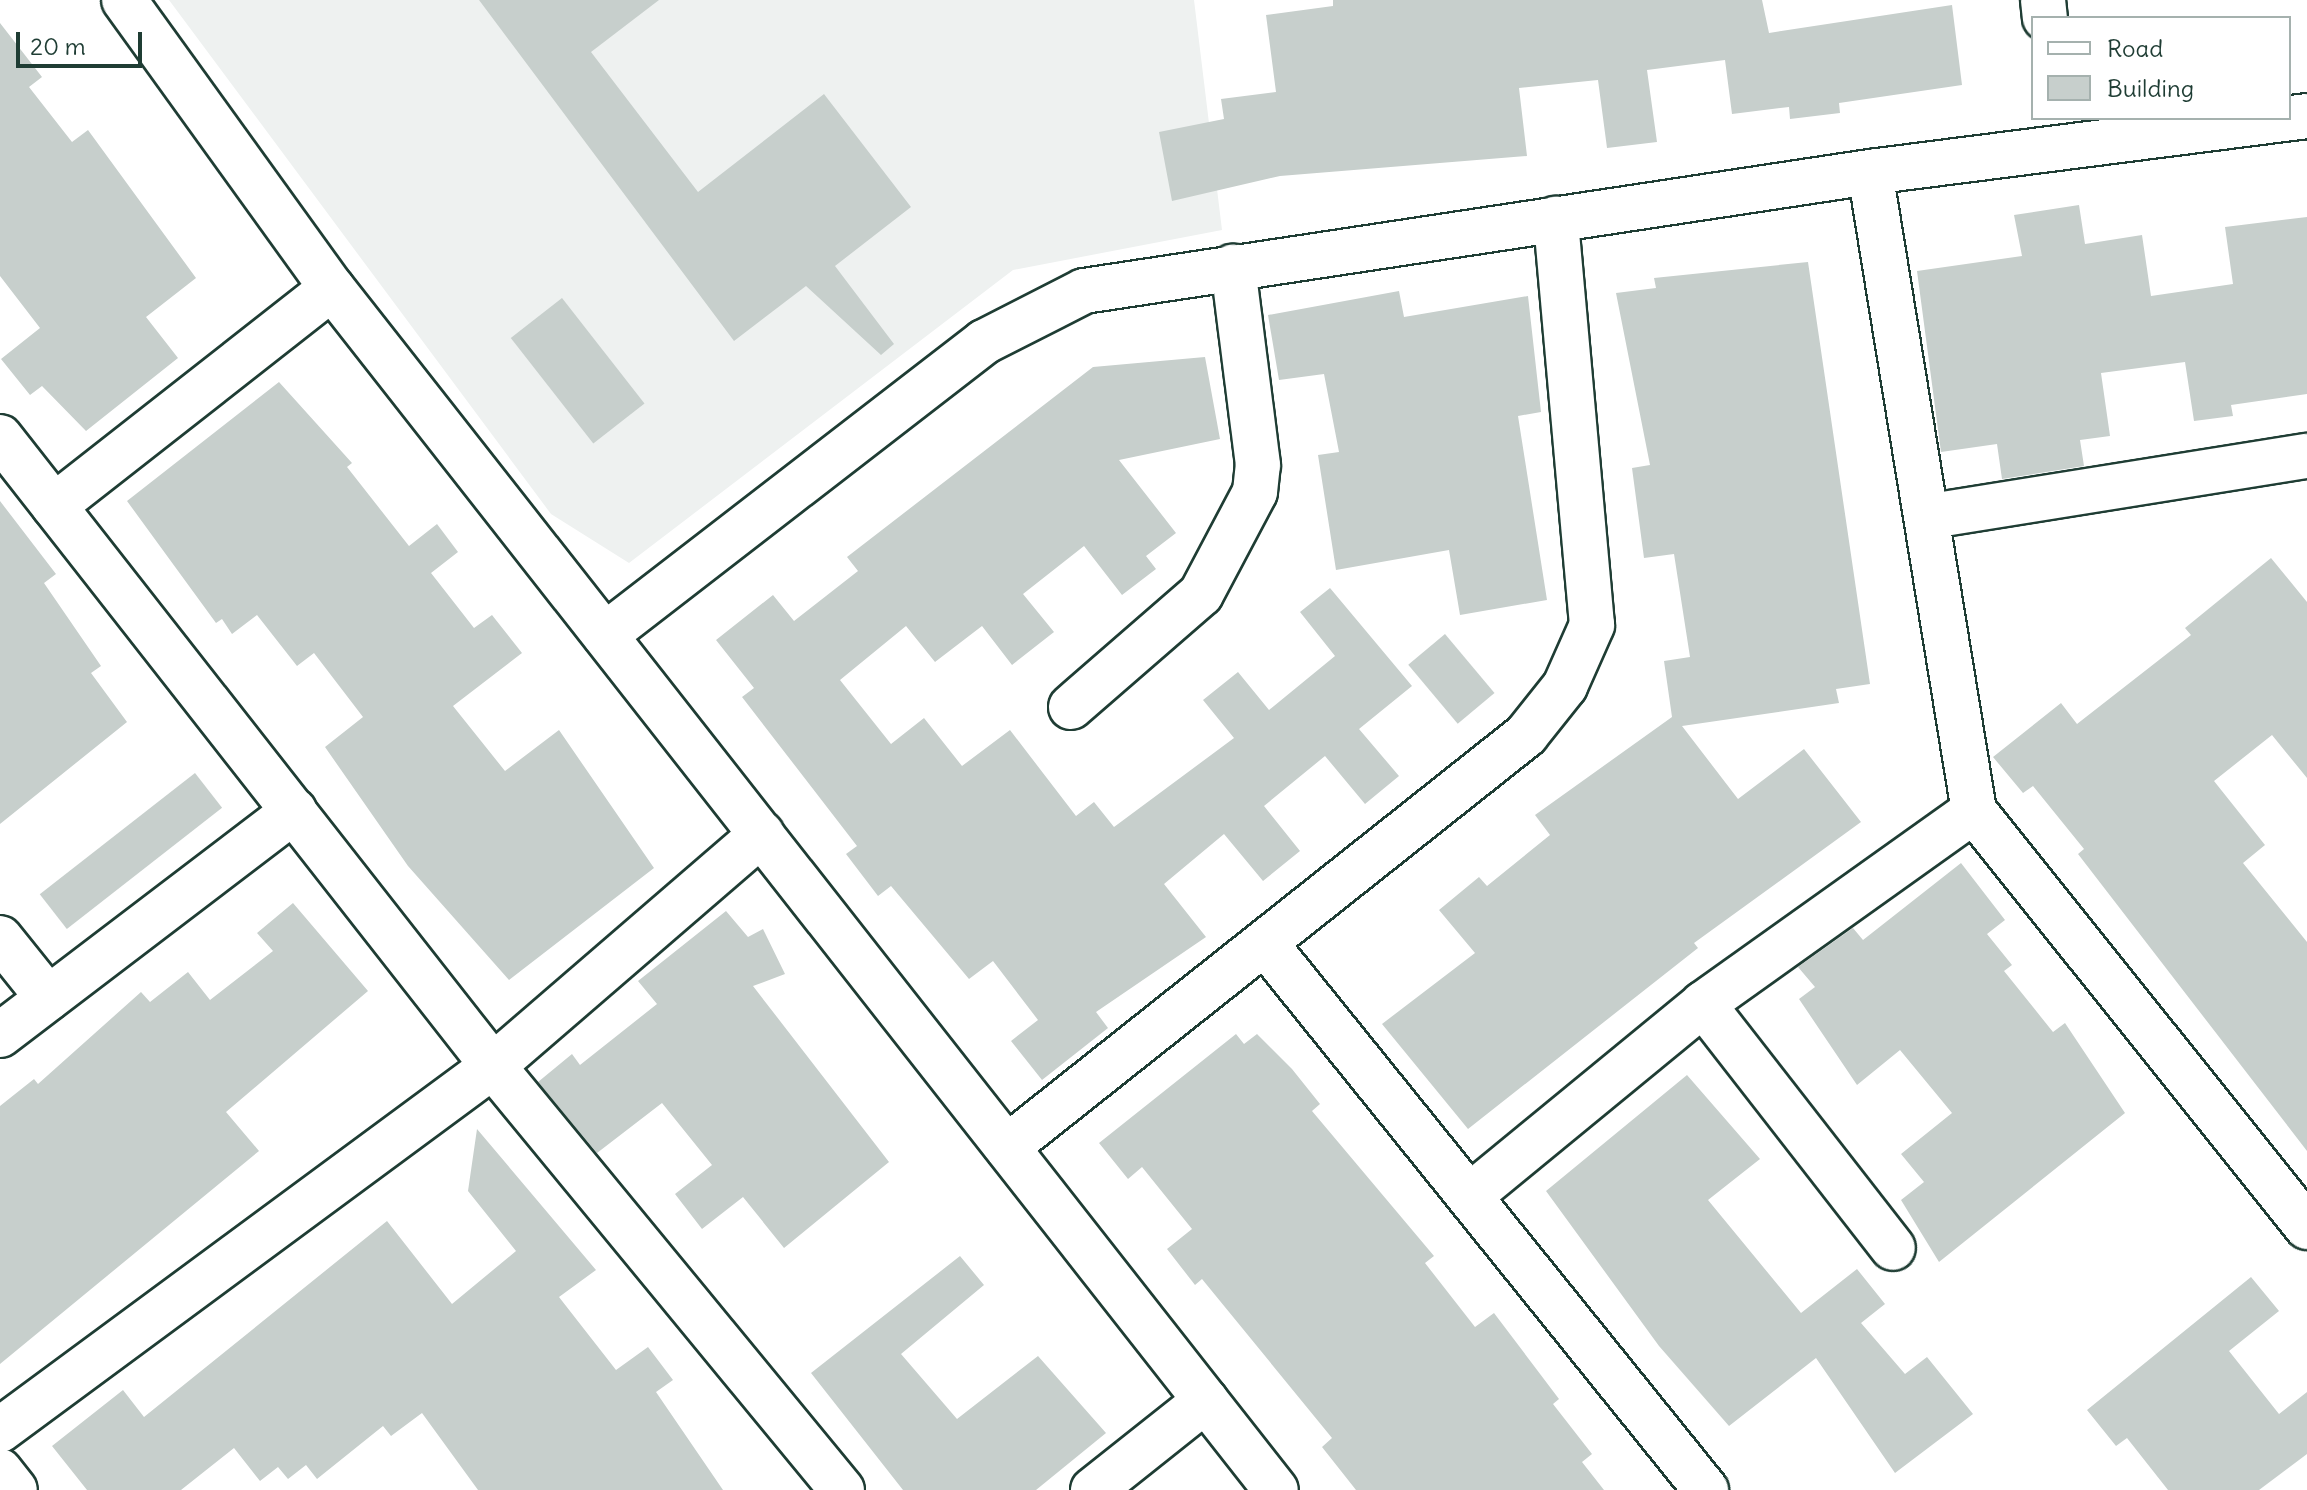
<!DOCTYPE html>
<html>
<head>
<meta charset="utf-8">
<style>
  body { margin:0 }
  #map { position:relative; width:2307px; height:1490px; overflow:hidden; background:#fff; font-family:Delius,sans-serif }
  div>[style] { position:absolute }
  .built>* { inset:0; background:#eef1f0 }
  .building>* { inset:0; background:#c7cfcc; transform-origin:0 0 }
  .roads { filter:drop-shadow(2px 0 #1f3d34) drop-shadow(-2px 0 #1f3d34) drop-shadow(0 2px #1f3d34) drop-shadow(0 -2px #1f3d34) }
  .minor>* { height:44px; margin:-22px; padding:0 22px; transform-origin:22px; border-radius:22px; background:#fff }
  span { translate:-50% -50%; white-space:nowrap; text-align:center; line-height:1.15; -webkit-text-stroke:6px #fff; paint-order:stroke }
  .legend { position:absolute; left:2031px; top:16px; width:260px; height:104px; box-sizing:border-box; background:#fff; border:2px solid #a5b1ae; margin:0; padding:10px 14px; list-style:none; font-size:24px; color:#1f3d34 }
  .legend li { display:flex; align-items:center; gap:16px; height:40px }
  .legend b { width:40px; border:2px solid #a5b1ae }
  .scale { position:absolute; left:16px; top:32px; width:126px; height:36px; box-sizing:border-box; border:4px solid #1f3d34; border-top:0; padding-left:10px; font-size:24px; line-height:28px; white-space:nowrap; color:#1f3d34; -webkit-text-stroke:6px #fff; paint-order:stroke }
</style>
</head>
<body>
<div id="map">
  <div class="built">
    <i style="clip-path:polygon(169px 0,1194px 0,1222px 230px,1013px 270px,629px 563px,551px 514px)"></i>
  </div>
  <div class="building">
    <i style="clip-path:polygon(479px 0,659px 0,591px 52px,698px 192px,824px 94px,911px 207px,835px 266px,894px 344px,881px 355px,806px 286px,734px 341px)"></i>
    <i style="clip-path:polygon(1333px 0,1762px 0,1769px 33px,1952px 5px,1962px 85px,1839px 103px,1840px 113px,1790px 119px,1789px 107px,1732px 114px,1725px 60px,1647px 70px,1657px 142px,1607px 148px,1598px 80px,1519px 88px,1527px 156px,1280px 176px,1172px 201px,1159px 132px,1224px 119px,1221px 99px,1276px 92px,1266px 15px,1333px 6px)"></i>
    <i style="clip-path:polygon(0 23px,42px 77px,29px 87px,72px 142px,88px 130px,196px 278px,146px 317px,178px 358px,86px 431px,42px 386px,30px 395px,1px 359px,40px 328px,0 276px)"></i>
    <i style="clip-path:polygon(2079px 205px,2085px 244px,2142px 235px,2151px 296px,2233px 284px,2225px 227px,2307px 217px,2307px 394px,2231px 405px,2233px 416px,2194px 421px,2185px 362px,2101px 373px,2110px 436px,2080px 440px,2084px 466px,2002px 479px,1997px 444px,1941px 452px,1917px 271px,2022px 256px,2014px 215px)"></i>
    <i style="clip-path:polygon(1808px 262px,1870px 684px,1836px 689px,1839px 703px,1682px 726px,1738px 799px,1804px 749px,1861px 822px,1694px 943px,1698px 948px,1468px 1129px,1382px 1024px,1475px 953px,1439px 910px,1479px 877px,1487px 886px,1550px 835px,1535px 815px,1672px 717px,1664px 661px,1690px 657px,1674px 554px,1644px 558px,1632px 468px,1650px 465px,1616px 293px,1656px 288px,1654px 278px)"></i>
    <i style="clip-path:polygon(1399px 291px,1404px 317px,1528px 296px,1541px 412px,1518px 416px,1547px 600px,1460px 615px,1449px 550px,1336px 570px,1318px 455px,1339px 452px,1324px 374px,1279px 380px,1268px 315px)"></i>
    <i style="left:562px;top:298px;width:134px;height:65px;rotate:52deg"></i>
    <i style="clip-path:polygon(1205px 357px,1220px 439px,1119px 460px,1176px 533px,1146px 556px,1156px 569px,1122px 595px,1084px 546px,1023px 594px,1054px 632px,1012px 665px,982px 626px,935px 662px,906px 626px,840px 680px,891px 744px,924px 718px,962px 766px,1010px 730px,1076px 816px,1094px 802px,1114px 827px,1234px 738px,1203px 700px,1238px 672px,1269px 710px,1335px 656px,1300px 612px,1330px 588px,1412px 686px,1359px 729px,1399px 776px,1365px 804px,1325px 756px,1264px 806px,1300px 851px,1263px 881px,1224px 834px,1164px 884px,1206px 937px,1096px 1012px,1108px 1028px,1042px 1080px,1011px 1041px,1038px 1020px,993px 961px,969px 979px,891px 886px,878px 896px,846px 854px,857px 846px,742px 697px,754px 688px,716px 640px,773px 595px,794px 621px,858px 571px,847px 557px,1093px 367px)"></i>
    <i style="clip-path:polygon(279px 382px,352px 463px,347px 467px,409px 546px,437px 524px,458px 552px,431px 573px,474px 628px,492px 615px,522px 653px,453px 706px,505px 771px,559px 730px,654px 868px,509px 980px,408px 866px,325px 747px,363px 717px,314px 653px,297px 666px,257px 615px,232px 634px,222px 619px,216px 623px,127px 501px)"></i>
    <i style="clip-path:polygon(0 501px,56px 574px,44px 583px,101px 666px,91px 673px,127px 722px,0 824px)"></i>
    <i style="clip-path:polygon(2271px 558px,2307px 602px,2307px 778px,2272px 735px,2214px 781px,2265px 845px,2243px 863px,2307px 942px,2307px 1151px,2078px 854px,2084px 849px,2033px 786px,2023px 793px,1993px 757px,2061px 703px,2077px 724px,2191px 635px,2185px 628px)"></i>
    <i style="left:1445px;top:634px;width:77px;height:48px;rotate:50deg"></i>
    <i style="left:195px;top:773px;width:44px;height:197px;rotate:52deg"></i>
    <i style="clip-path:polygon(1961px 863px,2005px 920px,1987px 934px,2012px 965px,2004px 971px,2053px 1032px,2065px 1023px,2125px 1113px,1939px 1262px,1901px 1200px,1924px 1182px,1901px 1154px,1952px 1113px,1900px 1050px,1857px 1085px,1799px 999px,1815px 987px,1798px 967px,1853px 928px,1863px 940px)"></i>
    <i style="clip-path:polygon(293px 903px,368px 991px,226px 1112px,259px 1151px,0 1364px,0 1106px,34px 1079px,38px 1084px,141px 992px,150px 1002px,188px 972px,210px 1000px,273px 951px,257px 933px)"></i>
    <i style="clip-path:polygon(726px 911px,748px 937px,763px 929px,785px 974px,753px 986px,889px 1162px,784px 1248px,743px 1197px,702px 1229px,675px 1194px,712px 1165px,662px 1103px,597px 1153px,538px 1082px,572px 1054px,580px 1065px,657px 1004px,638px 981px)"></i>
    <i style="clip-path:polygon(1236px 1034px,1244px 1044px,1257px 1034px,1292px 1069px,1320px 1104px,1312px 1111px,1434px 1256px,1425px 1263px,1475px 1327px,1494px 1313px,1559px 1399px,1553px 1404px,1592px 1454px,1582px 1462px,1604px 1490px,1356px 1490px,1322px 1447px,1332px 1438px,1202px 1279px,1195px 1285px,1167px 1249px,1192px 1229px,1142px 1167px,1128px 1179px,1099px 1143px)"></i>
    <i style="clip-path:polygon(1687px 1075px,1760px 1159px,1708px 1200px,1801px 1313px,1857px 1269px,1885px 1304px,1861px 1323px,1905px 1374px,1927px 1357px,1973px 1414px,1895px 1473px,1816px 1358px,1729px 1426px,1659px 1346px,1546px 1191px)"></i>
    <i style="clip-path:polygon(477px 1129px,596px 1270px,559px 1297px,616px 1370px,648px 1347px,673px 1380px,656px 1392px,723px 1490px,478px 1490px,422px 1413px,391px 1436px,383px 1426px,317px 1479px,306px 1465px,288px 1479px,278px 1467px,260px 1481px,234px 1448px,181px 1490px,87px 1490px,52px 1446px,123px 1390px,144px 1417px,387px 1221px,452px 1304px,516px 1251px,468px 1191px)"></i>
    <i style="clip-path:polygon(960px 1256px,984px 1285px,901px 1354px,957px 1419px,1038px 1356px,1106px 1433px,1036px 1490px,903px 1490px,811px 1373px)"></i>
    <i style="clip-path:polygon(2251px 1277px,2279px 1311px,2229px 1351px,2279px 1414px,2307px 1392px,2307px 1454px,2259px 1490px,2168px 1490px,2127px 1438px,2116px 1446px,2087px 1410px)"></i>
  </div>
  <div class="roads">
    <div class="minor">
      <i style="left:124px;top:0;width:355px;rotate:54.2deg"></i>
      <i style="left:332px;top:288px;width:1528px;rotate:51.86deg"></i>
      <i style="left:2043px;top:0;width:18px;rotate:84deg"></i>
      <i style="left:1870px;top:172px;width:647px;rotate:80.76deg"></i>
      <i style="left:1974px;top:811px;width:533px;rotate:51.32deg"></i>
      <i style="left:0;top:437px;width:799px;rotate:51.91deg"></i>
      <i style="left:493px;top:1066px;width:549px;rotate:50.54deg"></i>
      <i style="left:54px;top:506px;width:353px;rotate:-38.1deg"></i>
      <i style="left:1931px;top:516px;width:381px;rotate:-9.1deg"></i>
      <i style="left:605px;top:635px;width:479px;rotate:-37.7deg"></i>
      <i style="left:984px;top:342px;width:112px;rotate:-27deg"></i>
      <i style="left:1084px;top:291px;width:795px;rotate:-8.61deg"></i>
      <i style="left:1870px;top:172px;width:441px;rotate:-7.3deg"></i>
      <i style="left:1071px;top:707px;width:172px;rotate:-41deg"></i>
      <i style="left:1201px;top:594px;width:115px;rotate:-62.1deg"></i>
      <i style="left:1255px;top:492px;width:27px;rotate:-84deg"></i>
      <i style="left:1258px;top:465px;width:200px;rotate:-97.2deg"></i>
      <i style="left:0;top:938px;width:77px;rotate:51.3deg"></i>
      <i style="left:1268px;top:947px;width:698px;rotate:51.11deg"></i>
      <i style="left:1703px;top:1004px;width:309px;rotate:52.1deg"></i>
      <i style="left:0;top:1035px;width:370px;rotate:-37.3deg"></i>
      <i style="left:1007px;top:1147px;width:663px;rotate:-38.44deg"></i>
      <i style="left:1526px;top:735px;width:63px;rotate:-51.5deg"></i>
      <i style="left:1565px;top:686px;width:67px;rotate:-66.1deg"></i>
      <i style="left:1592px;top:625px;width:408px;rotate:-95.1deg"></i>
      <i style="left:1472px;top:1194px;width:299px;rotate:-39.4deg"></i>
      <i style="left:1703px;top:1004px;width:333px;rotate:-35.5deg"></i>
      <i style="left:0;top:1430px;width:613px;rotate:-36.44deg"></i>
      <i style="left:493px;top:1066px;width:355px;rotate:-40.8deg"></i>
      <i style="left:0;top:1471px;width:24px;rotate:52deg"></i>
      <i style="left:1093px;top:1490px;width:144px;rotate:-38.5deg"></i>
    </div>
  </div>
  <ul class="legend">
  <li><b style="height:10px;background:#fff"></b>Road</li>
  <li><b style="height:22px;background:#c7cfcc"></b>Building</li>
  </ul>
  <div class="scale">20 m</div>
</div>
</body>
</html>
